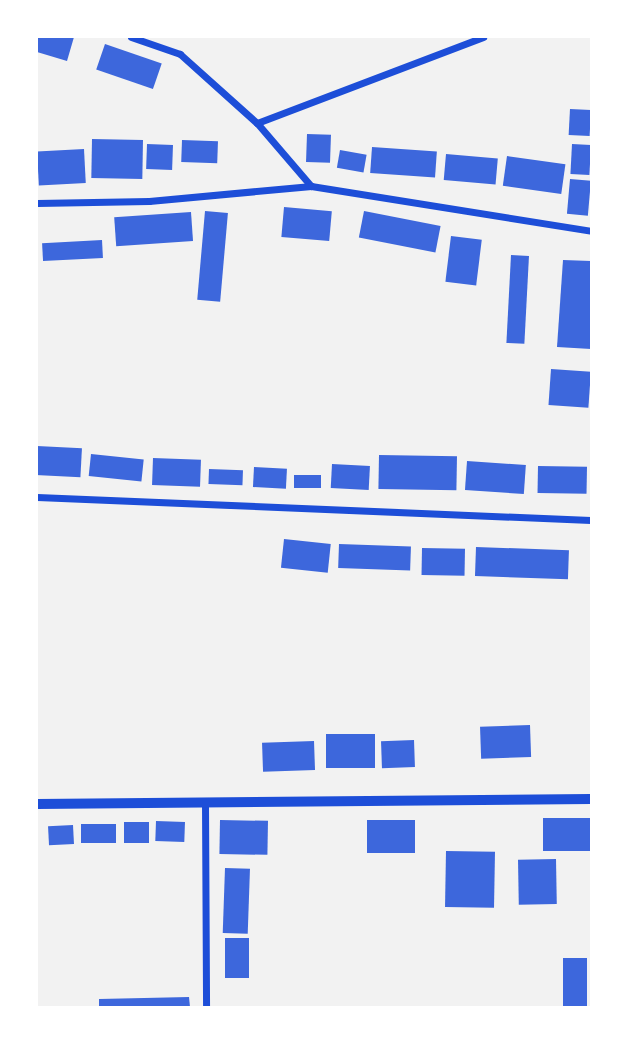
<!DOCTYPE html>
<html>
<head>
<meta charset="utf-8">
<style>
  body { margin:0 }
  #map { position:relative; width:628px; height:1044px; overflow:hidden; background:#f2f2f2; font-family:Barlow,sans-serif }
  div>[style] { position:absolute }
  .building>* { inset:0; background:#3d67dc; transform-origin:0 0 }
  .minor>* { height:7px; margin:-3.5px; padding:0 3.5px; transform-origin:3.5px; border-radius:3.5px; background:#1d4ed8 }
  .tertiary>* { height:10px; margin:-5px; padding:0 5px; transform-origin:5px; border-radius:5px; background:#1d4ed8 }
  span { translate:-50% -50%; white-space:nowrap; text-align:center; line-height:1.15; -webkit-text-stroke:7px #fff; paint-order:stroke }
  .frame { position:absolute; inset:0; border:38px solid #fff; pointer-events:none }
</style>
</head>
<body>
<div id="map">
  <div class="building">
    <i style="clip-path:polygon(37px 37px,74px 37px,67px 61px,37px 52px)"></i>
    <i style="left:105px;top:44px;width:60px;height:27px;rotate:19deg"></i>
    <i style="left:570px;top:109px;width:21px;height:26px;rotate:3deg"></i>
    <i style="left:307px;top:134px;width:24px;height:28px;rotate:2deg"></i>
    <i style="left:92px;top:139px;width:51px;height:39px;rotate:1deg"></i>
    <i style="left:182px;top:140px;width:36px;height:22px;rotate:2deg"></i>
    <i style="left:147px;top:144px;width:26px;height:25px;rotate:2deg"></i>
    <i style="left:572px;top:144px;width:19px;height:30px;rotate:3deg"></i>
    <i style="left:372px;top:147px;width:65px;height:26px;rotate:4deg"></i>
    <i style="left:84px;top:149px;width:34px;height:47px;rotate:87deg"></i>
    <i style="left:340px;top:150px;width:27px;height:18px;rotate:10deg"></i>
    <i style="left:446px;top:154px;width:52px;height:26px;rotate:5deg"></i>
    <i style="left:507px;top:156px;width:59px;height:30px;rotate:8deg"></i>
    <i style="left:570px;top:179px;width:21px;height:35px;rotate:5deg"></i>
    <i style="left:284px;top:207px;width:48px;height:30px;rotate:5deg"></i>
    <i style="left:205px;top:211px;width:23px;height:89px;rotate:5deg"></i>
    <i style="left:364px;top:211px;width:78px;height:27px;rotate:11deg"></i>
    <i style="left:191px;top:212px;width:29px;height:77px;rotate:86deg"></i>
    <i style="left:451px;top:236px;width:31px;height:46px;rotate:7deg"></i>
    <i style="left:102px;top:240px;width:18px;height:60px;rotate:87deg"></i>
    <i style="left:511px;top:255px;width:18px;height:88px;rotate:3deg"></i>
    <i style="clip-path:polygon(563px 260px,591px 261px,591px 349px,557px 347px)"></i>
    <i style="left:551px;top:369px;width:40px;height:36px;rotate:4deg"></i>
    <i style="left:37px;top:446px;width:45px;height:29px;rotate:3deg"></i>
    <i style="left:91px;top:454px;width:53px;height:22px;rotate:6deg"></i>
    <i style="left:379px;top:455px;width:78px;height:34px;rotate:1deg"></i>
    <i style="left:153px;top:458px;width:48px;height:27px;rotate:2deg"></i>
    <i style="left:467px;top:461px;width:59px;height:29px;rotate:4deg"></i>
    <i style="left:332px;top:464px;width:38px;height:24px;rotate:3deg"></i>
    <i style="left:538px;top:466px;width:49px;height:27px;rotate:1deg"></i>
    <i style="left:254px;top:467px;width:33px;height:20px;rotate:3deg"></i>
    <i style="left:209px;top:469px;width:34px;height:15px;rotate:2deg"></i>
    <i style="left:321px;top:475px;width:13px;height:27px;rotate:90deg"></i>
    <i style="left:284px;top:539px;width:47px;height:29px;rotate:6deg"></i>
    <i style="left:339px;top:544px;width:72px;height:24px;rotate:2deg"></i>
    <i style="left:476px;top:547px;width:93px;height:29px;rotate:2deg"></i>
    <i style="left:422px;top:548px;width:43px;height:27px;rotate:1deg"></i>
    <i style="left:530px;top:725px;width:32px;height:50px;rotate:88deg"></i>
    <i style="left:326px;top:734px;width:49px;height:34px"></i>
    <i style="left:414px;top:740px;width:27px;height:33px;rotate:88deg"></i>
    <i style="left:314px;top:741px;width:29px;height:52px;rotate:88deg"></i>
    <i style="left:543px;top:818px;width:48px;height:33px"></i>
    <i style="left:220px;top:820px;width:48px;height:34px;rotate:1deg"></i>
    <i style="left:367px;top:820px;width:48px;height:33px"></i>
    <i style="left:156px;top:821px;width:29px;height:20px;rotate:2deg"></i>
    <i style="left:124px;top:822px;width:25px;height:21px"></i>
    <i style="left:81px;top:824px;width:35px;height:19px"></i>
    <i style="left:73px;top:825px;width:19px;height:25px;rotate:87deg"></i>
    <i style="left:446px;top:851px;width:49px;height:56px;rotate:1deg"></i>
    <i style="left:556px;top:859px;width:45px;height:38px;rotate:89deg"></i>
    <i style="left:225px;top:868px;width:25px;height:65px;rotate:2deg"></i>
    <i style="left:225px;top:938px;width:24px;height:40px"></i>
    <i style="left:563px;top:958px;width:24px;height:49px"></i>
    <i style="clip-path:polygon(189px 997px,190px 1007px,99px 1007px,99px 999px)"></i>
  </div>
  <div class="minor">
    <i style="left:131px;top:37px;width:52px;rotate:19.1deg"></i>
    <i style="left:180px;top:54px;width:103px;rotate:41.9deg"></i>
    <i style="left:257px;top:123px;width:83px;rotate:49.4deg"></i>
    <i style="left:257px;top:123px;width:242px;rotate:-20.8deg"></i>
    <i style="left:37px;top:203px;width:112px;rotate:-1deg"></i>
    <i style="left:149px;top:201px;width:163px;rotate:-5.3deg"></i>
    <i style="left:311px;top:186px;width:284px;rotate:9.1deg"></i>
    <i style="left:37px;top:497px;width:554px;rotate:2.38deg"></i>
    <i style="left:205px;top:804px;width:203px;rotate:89.7deg"></i>
  </div>
  <div class="tertiary">
    <i style="left:37px;top:804px;width:554px;rotate:-0.52deg"></i>
  </div>
  <div class="frame"></div>
</div>
</body>
</html>
